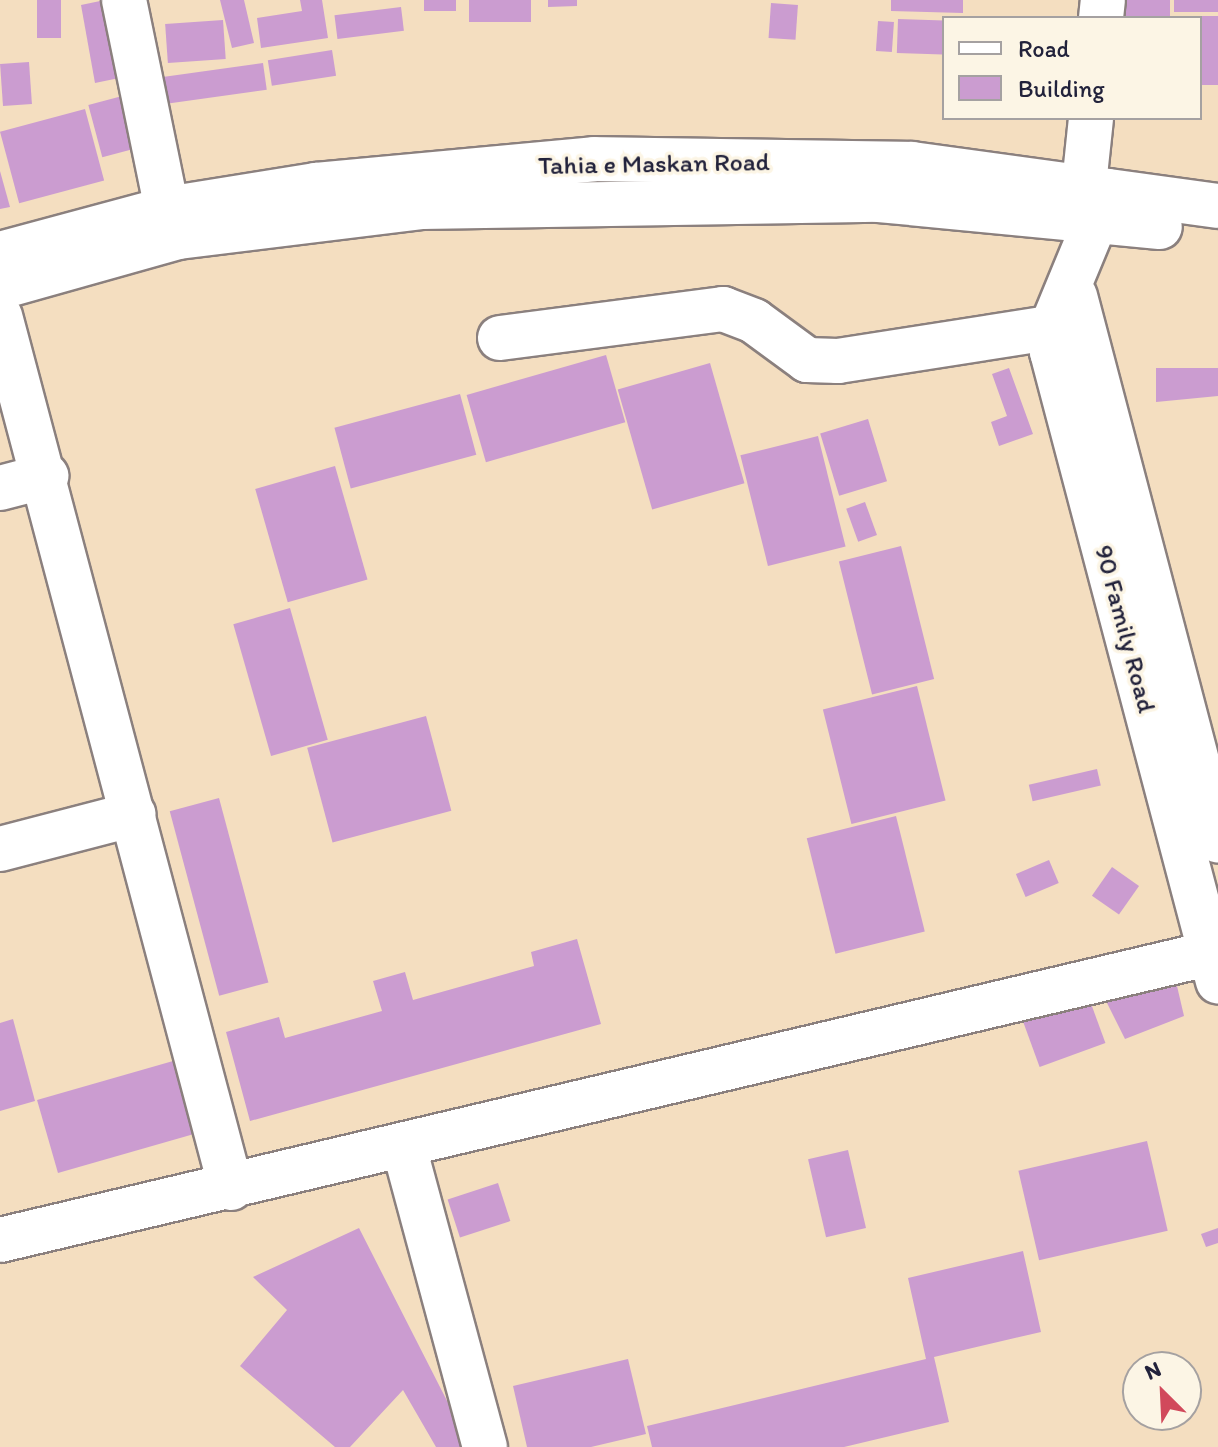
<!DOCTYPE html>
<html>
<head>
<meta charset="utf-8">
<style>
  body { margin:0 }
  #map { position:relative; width:1218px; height:1447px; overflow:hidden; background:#f4dec0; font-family:Itim,sans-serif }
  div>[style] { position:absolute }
  .building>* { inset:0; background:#cb9cd0; transform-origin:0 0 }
  .roads { filter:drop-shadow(2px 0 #8b807e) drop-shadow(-2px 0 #8b807e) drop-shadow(0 2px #8b807e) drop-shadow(0 -2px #8b807e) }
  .minor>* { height:44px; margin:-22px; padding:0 22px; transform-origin:22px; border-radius:22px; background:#fff }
  .major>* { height:44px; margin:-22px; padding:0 22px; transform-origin:22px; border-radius:22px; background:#fff }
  span { translate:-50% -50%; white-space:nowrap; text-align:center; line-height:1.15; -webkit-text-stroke:7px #fcf5e5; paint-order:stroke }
  .street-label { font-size:26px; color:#22223b }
  .legend { position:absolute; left:942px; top:16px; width:260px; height:104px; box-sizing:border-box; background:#fcf5e5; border:2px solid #a5a1a1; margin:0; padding:10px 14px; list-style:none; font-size:24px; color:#22223b }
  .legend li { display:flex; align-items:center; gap:16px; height:40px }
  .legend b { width:40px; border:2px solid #a5a1a1 }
  .north { position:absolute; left:1122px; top:1351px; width:80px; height:80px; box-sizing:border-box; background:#fcf5e5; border:2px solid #a5a1a1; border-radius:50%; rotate:336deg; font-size:22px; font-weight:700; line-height:32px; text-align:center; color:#22223b }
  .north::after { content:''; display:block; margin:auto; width:28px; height:36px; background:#d1495b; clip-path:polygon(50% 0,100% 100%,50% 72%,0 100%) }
</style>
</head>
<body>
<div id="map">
  <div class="building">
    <i style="left:37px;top:0;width:24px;height:38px"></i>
    <i style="clip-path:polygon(105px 0,124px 77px,95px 83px,81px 5px)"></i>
    <i style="clip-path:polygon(220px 0,244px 0,254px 43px,232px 48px)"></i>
    <i style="clip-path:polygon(300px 0,322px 0,328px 38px,261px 48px,257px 18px,302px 11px)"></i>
    <i style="left:424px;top:0;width:32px;height:11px"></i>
    <i style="left:469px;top:0;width:62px;height:22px"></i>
    <i style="clip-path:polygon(548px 0,577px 0,577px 6px,548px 7px)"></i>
    <i style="clip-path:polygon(891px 0,963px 0,963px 13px,891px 11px)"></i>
    <i style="left:1108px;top:0;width:62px;height:16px"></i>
    <i style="left:1174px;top:0;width:44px;height:12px"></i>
    <i style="left:771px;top:3px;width:27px;height:35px;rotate:4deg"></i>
    <i style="left:401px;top:7px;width:24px;height:67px;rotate:83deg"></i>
    <i style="left:1218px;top:16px;width:69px;height:18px;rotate:90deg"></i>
    <i style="left:898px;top:19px;width:46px;height:34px;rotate:2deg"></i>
    <i style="left:223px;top:20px;width:39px;height:58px;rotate:86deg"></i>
    <i style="left:878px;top:21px;width:16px;height:30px;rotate:4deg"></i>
    <i style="left:332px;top:50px;width:26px;height:65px;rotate:81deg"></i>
    <i style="left:29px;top:62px;width:42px;height:29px;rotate:86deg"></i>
    <i style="left:263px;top:63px;width:27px;height:103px;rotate:82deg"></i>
    <i style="left:126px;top:95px;width:54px;height:39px;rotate:75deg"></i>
    <i style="left:85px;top:109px;width:74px;height:88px;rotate:75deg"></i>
    <i style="clip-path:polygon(0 171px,10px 207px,0 209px)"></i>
    <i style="left:606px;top:355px;width:70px;height:145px;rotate:74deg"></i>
    <i style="left:710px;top:363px;width:125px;height:96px;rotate:74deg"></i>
    <i style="clip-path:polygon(1009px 368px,1033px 434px,999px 446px,991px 422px,1007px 416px,992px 374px)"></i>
    <i style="clip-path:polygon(1156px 368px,1218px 368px,1218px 396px,1156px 402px)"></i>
    <i style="left:460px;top:394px;width:63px;height:130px;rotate:75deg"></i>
    <i style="left:868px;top:419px;width:65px;height:50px;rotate:73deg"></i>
    <i style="left:818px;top:436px;width:114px;height:80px;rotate:76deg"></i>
    <i style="left:335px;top:466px;width:118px;height:83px;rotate:74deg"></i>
    <i style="left:865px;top:502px;width:35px;height:20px;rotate:70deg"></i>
    <i style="left:901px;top:546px;width:137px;height:64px;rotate:76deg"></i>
    <i style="left:290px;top:608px;width:137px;height:59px;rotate:74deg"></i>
    <i style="left:917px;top:686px;width:118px;height:97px;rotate:76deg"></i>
    <i style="left:426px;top:716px;width:98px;height:123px;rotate:75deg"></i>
    <i style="left:1097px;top:769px;width:17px;height:70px;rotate:77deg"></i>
    <i style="left:219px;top:798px;width:191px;height:51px;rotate:75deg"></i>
    <i style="left:896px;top:816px;width:119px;height:92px;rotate:76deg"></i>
    <i style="left:1049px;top:860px;width:25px;height:36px;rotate:67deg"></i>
    <i style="left:1112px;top:867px;width:33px;height:35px;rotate:35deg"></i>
    <i style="clip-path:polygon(577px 939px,601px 1024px,250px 1121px,226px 1032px,279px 1017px,285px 1038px,382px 1011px,373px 981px,405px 972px,413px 1000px,534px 966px,531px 952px)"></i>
    <i style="clip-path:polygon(1177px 986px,1184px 1016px,1125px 1039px,1106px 1001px)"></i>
    <i style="left:1089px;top:998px;width:48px;height:70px;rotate:70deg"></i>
    <i style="clip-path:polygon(13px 1019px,35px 1101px,0 1111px,0 1023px)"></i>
    <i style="left:187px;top:1057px;width:76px;height:156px;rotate:74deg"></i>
    <i style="left:1147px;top:1141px;width:92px;height:132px;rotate:77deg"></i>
    <i style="left:848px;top:1150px;width:80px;height:41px;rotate:77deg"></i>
    <i style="left:498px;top:1183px;width:40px;height:53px;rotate:72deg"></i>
    <i style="clip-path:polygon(359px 1228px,469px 1444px,462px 1447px,436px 1447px,403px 1390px,350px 1447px,335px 1447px,240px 1366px,287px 1310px,253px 1277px)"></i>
    <i style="clip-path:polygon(1218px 1228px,1218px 1243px,1206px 1247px,1201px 1234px)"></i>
    <i style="clip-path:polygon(1023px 1251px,1041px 1332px,934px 1357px,949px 1422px,844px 1447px,652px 1447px,647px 1426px,926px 1359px,908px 1278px)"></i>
    <i style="clip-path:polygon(628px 1359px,646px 1434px,591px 1447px,527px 1447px,513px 1386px)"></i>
  </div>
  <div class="roads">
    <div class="minor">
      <i style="left:124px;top:0;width:213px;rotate:78.4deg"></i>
      <i style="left:1101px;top:18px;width:18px;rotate:-84deg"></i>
      <i style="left:1084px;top:185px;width:67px;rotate:-84deg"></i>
      <i style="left:1108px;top:191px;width:146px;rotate:112.5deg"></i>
      <i style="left:1052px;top:326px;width:26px;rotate:90deg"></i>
      <i style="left:1052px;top:352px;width:651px;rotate:75.22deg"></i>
      <i style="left:1075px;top:296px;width:563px;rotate:75.3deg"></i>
      <i style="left:0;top:316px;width:902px;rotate:75.16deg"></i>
      <i style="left:500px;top:338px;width:225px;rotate:-7.4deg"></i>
      <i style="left:723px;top:309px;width:33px;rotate:21deg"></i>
      <i style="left:754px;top:321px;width:66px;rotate:36.3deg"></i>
      <i style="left:807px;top:360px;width:31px;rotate:2deg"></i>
      <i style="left:838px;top:361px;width:246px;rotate:-8.9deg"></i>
      <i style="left:0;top:488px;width:48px;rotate:-14.6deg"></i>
      <i style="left:0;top:849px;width:138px;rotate:-14.6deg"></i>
      <i style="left:404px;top:1147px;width:311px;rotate:74.9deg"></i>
      <i style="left:0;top:1240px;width:1245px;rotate:-13.33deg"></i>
    </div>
    <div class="major">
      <i style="left:0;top:254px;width:173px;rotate:-15.1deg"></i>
      <i style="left:167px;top:209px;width:151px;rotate:-9.2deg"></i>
      <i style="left:316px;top:185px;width:279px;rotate:-5.3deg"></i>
      <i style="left:594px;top:159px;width:318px;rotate:0.9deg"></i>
      <i style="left:912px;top:164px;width:309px;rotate:7.8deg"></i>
      <i style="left:0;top:287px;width:185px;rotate:-15.7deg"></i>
      <i style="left:178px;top:237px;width:245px;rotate:-7deg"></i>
      <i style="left:421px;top:207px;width:458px;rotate:-0.9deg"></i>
      <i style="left:879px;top:200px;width:282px;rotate:5.5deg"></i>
    </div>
  </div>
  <div class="street-label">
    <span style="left:654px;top:164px;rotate:-1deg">Tahia e Maskan Road</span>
    <span style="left:1125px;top:629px;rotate:75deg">90 Family Road</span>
  </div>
  <ul class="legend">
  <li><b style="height:10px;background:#fff"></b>Road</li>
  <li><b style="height:22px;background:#cb9cd0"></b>Building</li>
  </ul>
  <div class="north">N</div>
</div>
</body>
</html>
